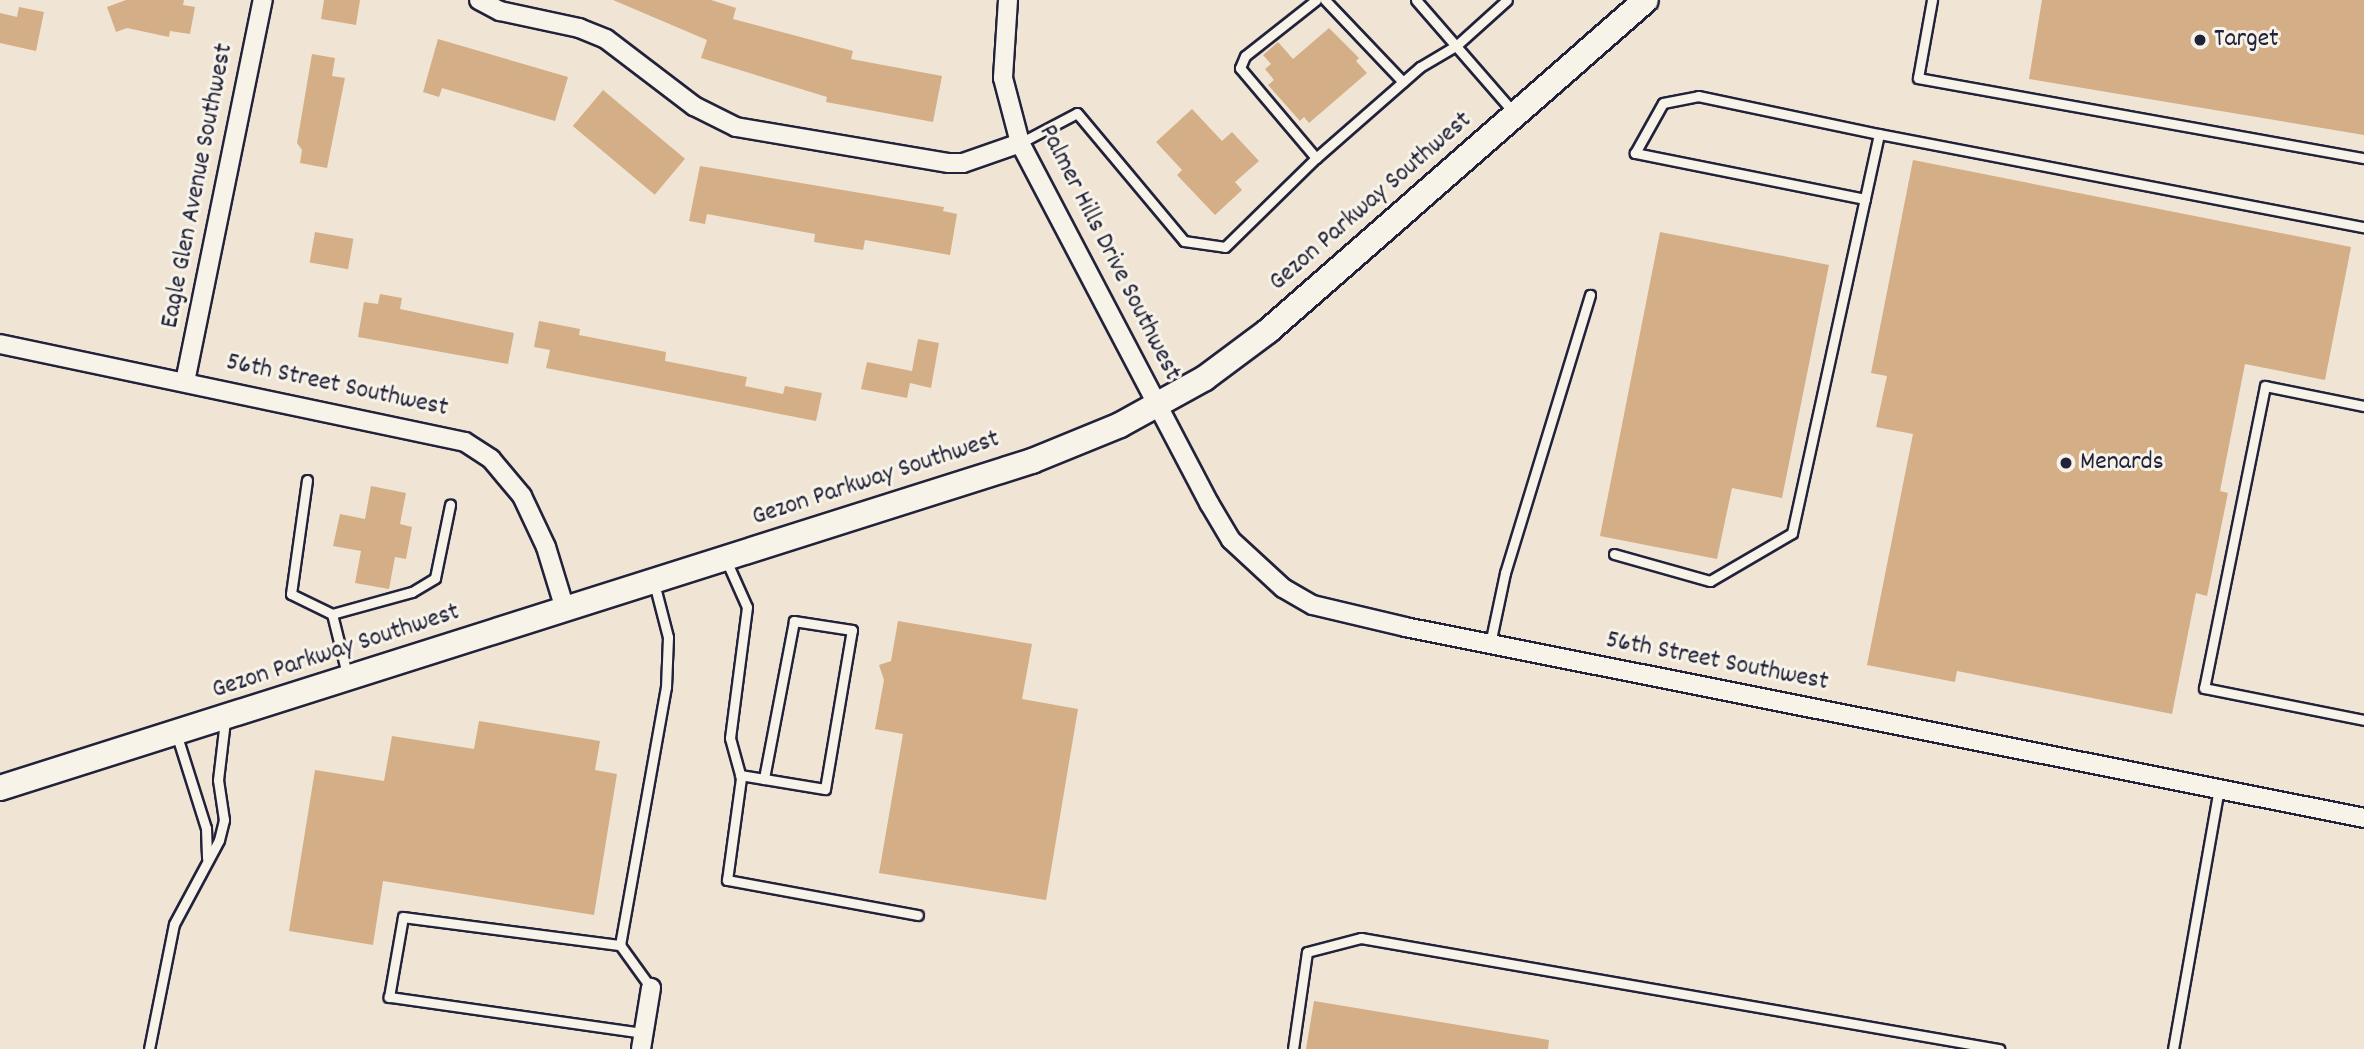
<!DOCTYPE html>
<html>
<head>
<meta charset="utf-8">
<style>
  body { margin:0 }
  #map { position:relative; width:2364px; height:1049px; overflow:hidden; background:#f0e5d4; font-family:Dekko,sans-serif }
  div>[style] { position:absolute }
  .building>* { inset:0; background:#d4ae86; transform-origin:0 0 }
  .roads { filter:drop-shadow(2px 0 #22223b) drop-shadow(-2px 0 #22223b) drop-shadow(0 2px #22223b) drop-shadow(0 -2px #22223b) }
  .lane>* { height:9px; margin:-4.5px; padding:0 4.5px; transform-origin:4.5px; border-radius:4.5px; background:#f7f3e8 }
  .street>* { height:18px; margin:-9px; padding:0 9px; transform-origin:9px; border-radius:9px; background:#f7f3e8 }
  .secondary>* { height:24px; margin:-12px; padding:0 12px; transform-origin:12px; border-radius:12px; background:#f7f3e8 }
  .dots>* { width:19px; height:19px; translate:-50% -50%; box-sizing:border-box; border:4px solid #f7f3e8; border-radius:50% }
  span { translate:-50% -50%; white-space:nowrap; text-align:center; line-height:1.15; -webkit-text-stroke:6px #f7f3e8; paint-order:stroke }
  .poi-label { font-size:26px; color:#22223b }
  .left { translate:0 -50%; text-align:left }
  .street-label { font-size:26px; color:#22223b }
</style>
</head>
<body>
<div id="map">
  <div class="building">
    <i style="clip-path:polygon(126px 0,184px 0,183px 5px,195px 7px,190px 34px,170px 31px,169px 37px,127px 28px,116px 32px,107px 7px)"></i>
    <i style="clip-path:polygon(324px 0,360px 0,356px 25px,321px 19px)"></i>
    <i style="clip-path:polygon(613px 0,711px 0,736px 8px,733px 19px,853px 51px,851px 59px,942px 76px,933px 122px,826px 102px,827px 97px,701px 58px,707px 40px)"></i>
    <i style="clip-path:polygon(2042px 0,2364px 0,2364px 135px,2029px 79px)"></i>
    <i style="clip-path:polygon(19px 7px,44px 12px,36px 51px,0 43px,0 13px,17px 17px)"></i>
    <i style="clip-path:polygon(1329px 28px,1359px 58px,1356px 61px,1367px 73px,1309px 123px,1304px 117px,1300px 121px,1268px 85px,1274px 80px,1265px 69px,1271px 64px,1263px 55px,1278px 42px,1293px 59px)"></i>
    <i style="clip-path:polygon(438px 39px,568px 77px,555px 121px,442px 88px,439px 97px,423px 92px)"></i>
    <i style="clip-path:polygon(312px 54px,335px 58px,332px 76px,345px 78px,327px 168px,300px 163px,302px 150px,297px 143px)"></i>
    <i style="left:603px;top:90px;width:107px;height:47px;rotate:40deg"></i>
    <i style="clip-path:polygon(1192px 109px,1222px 141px,1232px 132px,1259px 161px,1235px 182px,1242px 190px,1215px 215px,1177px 175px,1182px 170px,1156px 142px)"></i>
    <i style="clip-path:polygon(1913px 160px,2351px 247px,2325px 380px,2245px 364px,2220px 491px,2228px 493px,2207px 596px,2196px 593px,2172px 714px,1957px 671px,1955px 682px,1867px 665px,1913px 434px,1876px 427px,1887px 376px,1871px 373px)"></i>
    <i style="clip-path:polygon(700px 166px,944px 207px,943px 211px,957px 214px,950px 255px,865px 240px,863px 250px,832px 245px,814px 242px,815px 234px,707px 214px,705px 224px,689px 221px)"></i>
    <i style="left:315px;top:232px;width:39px;height:31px;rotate:10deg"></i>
    <i style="clip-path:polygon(1660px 232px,1829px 265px,1782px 498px,1732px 488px,1717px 559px,1600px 536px)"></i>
    <i style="clip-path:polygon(380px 294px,402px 298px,400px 309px,514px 333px,508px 364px,358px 337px,364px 302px,378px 304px)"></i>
    <i style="clip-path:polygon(539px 321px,580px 329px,579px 335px,666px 352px,665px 361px,747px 377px,745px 386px,783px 394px,785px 386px,822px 393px,816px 421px,546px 368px,550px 350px,534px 347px)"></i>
    <i style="clip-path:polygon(918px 339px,939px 343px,931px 388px,910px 383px,907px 398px,861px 389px,867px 362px,912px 371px)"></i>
    <i style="clip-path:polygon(371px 486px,406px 493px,400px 524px,412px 527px,406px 559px,395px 557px,389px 589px,355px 583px,361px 551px,333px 546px,340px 514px,365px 519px)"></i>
    <i style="clip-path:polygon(898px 621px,1032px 644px,1022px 699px,1078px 709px,1046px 900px,879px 873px,903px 734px,875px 729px,884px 680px,879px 665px,891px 661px)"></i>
    <i style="clip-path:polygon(479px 721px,600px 741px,595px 770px,617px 774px,594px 915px,383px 881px,373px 945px,289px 931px,315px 770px,384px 781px,392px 736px,474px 749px)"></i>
    <i style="clip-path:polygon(1314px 1001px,1549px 1040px,1548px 1049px,1306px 1049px)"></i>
  </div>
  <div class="roads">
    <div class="lane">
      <i style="left:1316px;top:0;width:90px;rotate:141.7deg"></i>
      <i style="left:1245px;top:56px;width:13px;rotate:113deg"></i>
      <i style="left:1240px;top:68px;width:118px;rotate:49.8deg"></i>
      <i style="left:1316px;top:158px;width:138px;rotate:-41.2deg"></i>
      <i style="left:1420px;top:67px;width:43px;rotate:-30.7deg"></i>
      <i style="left:1457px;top:45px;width:67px;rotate:-42deg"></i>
      <i style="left:1325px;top:0;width:113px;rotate:46.4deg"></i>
      <i style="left:1416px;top:0;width:151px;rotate:49deg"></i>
      <i style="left:1932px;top:0;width:79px;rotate:100.2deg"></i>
      <i style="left:1918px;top:78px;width:453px;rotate:10.2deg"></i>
      <i style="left:1020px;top:143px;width:64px;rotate:-27.8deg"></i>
      <i style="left:1077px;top:113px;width:167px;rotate:50.1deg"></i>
      <i style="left:1184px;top:241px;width:41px;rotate:8.3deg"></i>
      <i style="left:1225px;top:247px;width:127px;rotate:-44.4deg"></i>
      <i style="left:1865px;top:199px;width:235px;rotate:-168.7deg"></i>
      <i style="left:1635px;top:153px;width:57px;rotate:-60.8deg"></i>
      <i style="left:1663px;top:103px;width:36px;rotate:-11deg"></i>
      <i style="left:1698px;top:96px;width:185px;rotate:11.9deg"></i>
      <i style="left:2364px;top:406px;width:101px;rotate:-168.6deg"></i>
      <i style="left:2265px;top:386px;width:308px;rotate:101.4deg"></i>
      <i style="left:2204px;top:688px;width:163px;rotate:11.3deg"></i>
      <i style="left:307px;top:480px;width:115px;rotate:98deg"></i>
      <i style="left:291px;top:594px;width:46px;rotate:26deg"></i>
      <i style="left:332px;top:614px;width:62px;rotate:76deg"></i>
      <i style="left:1614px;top:554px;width:100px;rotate:15.7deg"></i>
      <i style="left:1710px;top:581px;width:95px;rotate:-30.3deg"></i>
      <i style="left:1792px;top:533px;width:408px;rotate:-77.7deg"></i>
      <i style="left:1879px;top:134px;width:494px;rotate:10.9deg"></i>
      <i style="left:726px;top:560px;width:51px;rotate:65.9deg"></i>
      <i style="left:747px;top:607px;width:132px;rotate:97.4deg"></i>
      <i style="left:730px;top:738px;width:41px;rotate:74.6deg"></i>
      <i style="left:741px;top:778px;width:103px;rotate:97.8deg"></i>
      <i style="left:727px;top:880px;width:194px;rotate:10.4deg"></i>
      <i style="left:332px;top:614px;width:83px;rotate:-15.4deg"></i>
      <i style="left:412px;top:592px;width:27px;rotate:-31deg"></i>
      <i style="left:435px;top:578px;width:75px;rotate:-78.4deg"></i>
      <i style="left:1490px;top:644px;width:73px;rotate:-78.1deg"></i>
      <i style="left:1505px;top:573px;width:291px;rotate:-73deg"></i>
      <i style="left:176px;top:733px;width:100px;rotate:72.5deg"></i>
      <i style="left:206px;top:828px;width:30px;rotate:88deg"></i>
      <i style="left:740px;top:775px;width:86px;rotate:9.4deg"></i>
      <i style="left:825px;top:789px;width:161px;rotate:-80.4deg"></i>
      <i style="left:852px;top:630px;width:59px;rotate:-171.2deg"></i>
      <i style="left:794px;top:621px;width:161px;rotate:100.8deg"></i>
      <i style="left:620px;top:945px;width:53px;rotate:54.2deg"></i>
      <i style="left:643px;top:1033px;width:257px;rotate:-171.9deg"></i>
      <i style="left:389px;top:997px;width:81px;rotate:-80.1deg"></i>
      <i style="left:403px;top:917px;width:219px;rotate:7.4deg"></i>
      <i style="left:620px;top:945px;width:262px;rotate:-79.9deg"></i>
      <i style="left:666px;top:687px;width:50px;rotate:-87.7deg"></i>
      <i style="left:668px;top:637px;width:56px;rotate:-104.5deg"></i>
      <i style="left:149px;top:1049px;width:127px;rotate:-78.7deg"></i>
      <i style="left:174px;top:924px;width:95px;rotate:-61.8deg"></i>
      <i style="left:219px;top:840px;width:21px;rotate:-76deg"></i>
      <i style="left:224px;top:820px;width:40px;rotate:-98.5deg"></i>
      <i style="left:218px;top:780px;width:60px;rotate:-83.3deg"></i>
      <i style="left:1293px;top:1049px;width:98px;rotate:-81.8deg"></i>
      <i style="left:1307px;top:952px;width:56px;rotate:-14.5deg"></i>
      <i style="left:1361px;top:938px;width:648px;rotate:9.87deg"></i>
      <i style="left:2173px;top:1049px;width:264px;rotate:-80deg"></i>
    </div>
    <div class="street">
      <i style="left:479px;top:0;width:24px;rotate:28deg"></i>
      <i style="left:500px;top:11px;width:81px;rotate:12.1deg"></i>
      <i style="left:579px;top:28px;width:29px;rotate:22deg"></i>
      <i style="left:606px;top:39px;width:111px;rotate:37.3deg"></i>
      <i style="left:694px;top:106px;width:47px;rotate:26.6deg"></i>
      <i style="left:736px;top:127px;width:216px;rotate:9.6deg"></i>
      <i style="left:949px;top:163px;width:14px"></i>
      <i style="left:963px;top:163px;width:60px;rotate:-19.3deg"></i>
      <i style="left:1008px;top:0;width:78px;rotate:93.7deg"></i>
      <i style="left:1003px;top:78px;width:67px;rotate:75.3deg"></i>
      <i style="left:1020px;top:143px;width:407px;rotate:62.3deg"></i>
      <i style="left:1209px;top:503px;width:43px;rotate:59.3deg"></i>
      <i style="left:1231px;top:540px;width:71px;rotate:42.7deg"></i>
      <i style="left:1283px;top:588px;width:34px;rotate:30deg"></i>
      <i style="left:1313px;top:605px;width:95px;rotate:13.4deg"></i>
      <i style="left:1405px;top:627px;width:978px;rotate:11.26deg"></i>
      <i style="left:0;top:344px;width:475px;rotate:11.9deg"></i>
      <i style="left:465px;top:442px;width:31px;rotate:33deg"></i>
      <i style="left:491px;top:459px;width:48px;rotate:50deg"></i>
      <i style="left:522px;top:496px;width:56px;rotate:64.8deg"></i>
      <i style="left:546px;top:547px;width:65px;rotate:73deg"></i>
      <i style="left:185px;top:382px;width:390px;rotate:-78.5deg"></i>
      <i style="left:641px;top:1049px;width:62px;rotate:-80.7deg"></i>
    </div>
    <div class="secondary">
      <i style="left:0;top:788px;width:1083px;rotate:-17.58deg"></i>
      <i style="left:1032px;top:461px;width:95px;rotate:-22.2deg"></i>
      <i style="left:1120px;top:425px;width:97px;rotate:-28.9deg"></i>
      <i style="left:1205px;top:378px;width:79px;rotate:-36.7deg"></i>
      <i style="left:1268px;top:331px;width:502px;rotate:-41.21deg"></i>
    </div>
  </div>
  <div class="dots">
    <i style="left:2200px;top:40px;background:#22223b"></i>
    <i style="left:2066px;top:463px;background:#22223b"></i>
  </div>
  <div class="poi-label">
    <span class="left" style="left:2214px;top:40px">Target</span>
    <span class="left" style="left:2080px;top:463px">Menards</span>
  </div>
  <div class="street-label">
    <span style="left:198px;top:186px;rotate:-79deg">Eagle Glen Avenue Southwest</span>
    <span style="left:1371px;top:202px;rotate:-41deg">Gezon Parkway Southwest</span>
    <span style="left:1109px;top:253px;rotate:63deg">Palmer Hills Drive Southwest</span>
    <span style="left:337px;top:386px;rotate:12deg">56th Street Southwest</span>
    <span style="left:876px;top:479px;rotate:-18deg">Gezon Parkway Southwest</span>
    <span style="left:336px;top:652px;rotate:-18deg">Gezon Parkway Southwest</span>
    <span style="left:1717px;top:662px;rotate:11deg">56th Street Southwest</span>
  </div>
</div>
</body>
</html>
